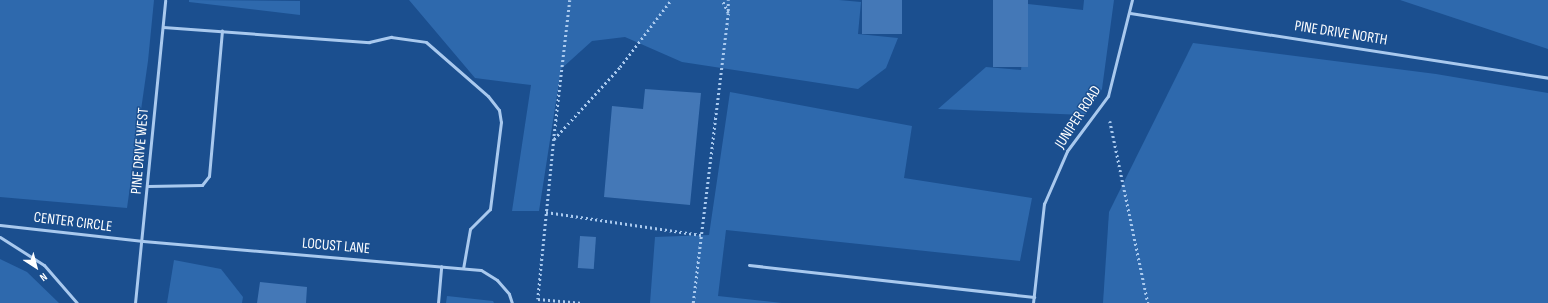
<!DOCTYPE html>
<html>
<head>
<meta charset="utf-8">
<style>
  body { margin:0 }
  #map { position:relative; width:1548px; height:303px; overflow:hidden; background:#1b4f8f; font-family:"Sofia Sans Condensed",sans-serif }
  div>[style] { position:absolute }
  .green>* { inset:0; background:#2e69ad }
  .building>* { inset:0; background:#4478b7; transform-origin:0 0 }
  .path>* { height:2.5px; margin-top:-1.25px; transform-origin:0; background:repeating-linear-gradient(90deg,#a9c9ee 0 2px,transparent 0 5px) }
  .lane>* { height:3px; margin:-1.5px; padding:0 1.5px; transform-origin:1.5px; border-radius:1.5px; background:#a9c9ee }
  span { translate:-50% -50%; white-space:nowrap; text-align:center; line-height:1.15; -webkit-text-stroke:3px #1b4f8f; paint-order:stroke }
  .street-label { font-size:15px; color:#fff }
  .north { position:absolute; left:16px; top:247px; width:40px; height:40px; -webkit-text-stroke:3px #1b4f8f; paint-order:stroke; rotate:144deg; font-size:11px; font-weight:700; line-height:16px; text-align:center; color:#fff }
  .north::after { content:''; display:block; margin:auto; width:14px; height:18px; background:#fff; clip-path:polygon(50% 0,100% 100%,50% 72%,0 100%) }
</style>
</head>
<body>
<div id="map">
  <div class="green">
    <i style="clip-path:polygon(0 0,154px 0,148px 61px,127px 208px,0 197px)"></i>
    <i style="clip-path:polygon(189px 0,300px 1px,300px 15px,189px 2px)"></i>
    <i style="clip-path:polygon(409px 0,839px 0,861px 2px,858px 34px,898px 38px,886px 68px,858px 89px,682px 62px,625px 37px,592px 41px,561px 69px,539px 211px,512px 211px,531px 85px,475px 78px)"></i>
    <i style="clip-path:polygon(1084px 0,1114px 0,1102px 89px,1085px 115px,938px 109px,986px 67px,1021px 70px,1028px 4px,1083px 10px)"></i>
    <i style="clip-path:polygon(1400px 0,1548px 0,1548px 49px)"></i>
    <i style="clip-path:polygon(1193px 43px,1436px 74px,1548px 93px,1548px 303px,1103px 303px,1109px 212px)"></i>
    <i style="clip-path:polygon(730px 92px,912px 126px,904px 178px,1032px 198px,1020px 261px,726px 230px,718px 296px,782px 303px,650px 303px,655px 237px,709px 235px)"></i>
    <i style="clip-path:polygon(0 259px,27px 272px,59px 303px,0 303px)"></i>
    <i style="clip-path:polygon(174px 260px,221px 269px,243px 297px,242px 303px,167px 303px)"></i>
    <i style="clip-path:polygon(447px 296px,493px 301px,494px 303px,446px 303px)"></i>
  </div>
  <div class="building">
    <i style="left:862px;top:0;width:40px;height:34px"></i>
    <i style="left:993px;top:0;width:35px;height:67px"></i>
    <i style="clip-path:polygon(645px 89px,701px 93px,690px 205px,604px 197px,612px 106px,643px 109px)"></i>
    <i style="left:580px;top:236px;width:16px;height:32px;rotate:4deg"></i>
    <i style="clip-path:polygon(260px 282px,307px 287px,306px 303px,257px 303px)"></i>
  </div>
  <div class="path">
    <i style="left:570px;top:0;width:140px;rotate:96.6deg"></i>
    <i style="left:554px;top:139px;width:98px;rotate:-47.5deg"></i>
    <i style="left:620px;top:67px;width:84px;rotate:-52.7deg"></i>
    <i style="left:728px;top:11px;width:11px;rotate:-90deg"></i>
    <i style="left:1110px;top:121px;width:186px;rotate:78.2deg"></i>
    <i style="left:554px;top:139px;width:161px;rotate:95.7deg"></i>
    <i style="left:538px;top:299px;width:45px;rotate:5.1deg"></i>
    <i style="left:546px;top:212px;width:157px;rotate:8.4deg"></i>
    <i style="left:693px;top:303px;width:292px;rotate:-83.1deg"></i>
    <i style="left:728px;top:13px;width:14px;rotate:-115deg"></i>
  </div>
  <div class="lane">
    <i style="left:1130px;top:13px;width:423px;rotate:8.8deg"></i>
    <i style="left:163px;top:27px;width:207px;rotate:4.2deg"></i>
    <i style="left:369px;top:42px;width:23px;rotate:-13deg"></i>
    <i style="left:391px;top:37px;width:35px;rotate:8deg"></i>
    <i style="left:426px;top:42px;width:82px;rotate:41.1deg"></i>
    <i style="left:488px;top:96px;width:18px;rotate:52deg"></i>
    <i style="left:499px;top:110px;width:12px;rotate:81deg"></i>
    <i style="left:501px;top:122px;width:88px;rotate:97.2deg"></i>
    <i style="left:490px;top:209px;width:28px;rotate:135deg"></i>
    <i style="left:470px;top:229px;width:39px;rotate:100deg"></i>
    <i style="left:148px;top:186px;width:54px;rotate:-1.1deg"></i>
    <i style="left:202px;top:185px;width:11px;rotate:-52deg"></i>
    <i style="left:209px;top:176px;width:146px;rotate:-84.9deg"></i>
    <i style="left:0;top:225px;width:144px;rotate:6.4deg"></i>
    <i style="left:143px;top:241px;width:339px;rotate:4.9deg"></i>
    <i style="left:481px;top:270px;width:19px;rotate:32deg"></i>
    <i style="left:497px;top:280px;width:18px;rotate:49deg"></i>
    <i style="left:509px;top:294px;width:9px;rotate:72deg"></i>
    <i style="left:0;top:237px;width:52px;rotate:32.5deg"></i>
    <i style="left:44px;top:265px;width:50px;rotate:49deg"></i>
    <i style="left:749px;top:265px;width:287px;rotate:6.4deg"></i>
    <i style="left:135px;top:303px;width:304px;rotate:-84.3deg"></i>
    <i style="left:438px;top:303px;width:37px;rotate:-85deg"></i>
    <i style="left:1033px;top:303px;width:100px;rotate:-83.7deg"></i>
    <i style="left:1044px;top:204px;width:58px;rotate:-66.5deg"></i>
    <i style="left:1067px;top:151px;width:69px;rotate:-53.3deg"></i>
    <i style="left:1108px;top:96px;width:99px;rotate:-76deg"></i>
  </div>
  <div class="street-label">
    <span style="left:1341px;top:33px;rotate:9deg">PINE DRIVE NORTH</span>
    <span style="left:1078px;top:117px;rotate:-57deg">JUNIPER ROAD</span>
    <span style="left:140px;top:151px;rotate:-85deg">PINE DRIVE WEST</span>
    <span style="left:73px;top:222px;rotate:7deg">CENTER CIRCLE</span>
    <span style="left:336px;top:246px;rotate:5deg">LOCUST LANE</span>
  </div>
  <div class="north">N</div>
</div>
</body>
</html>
